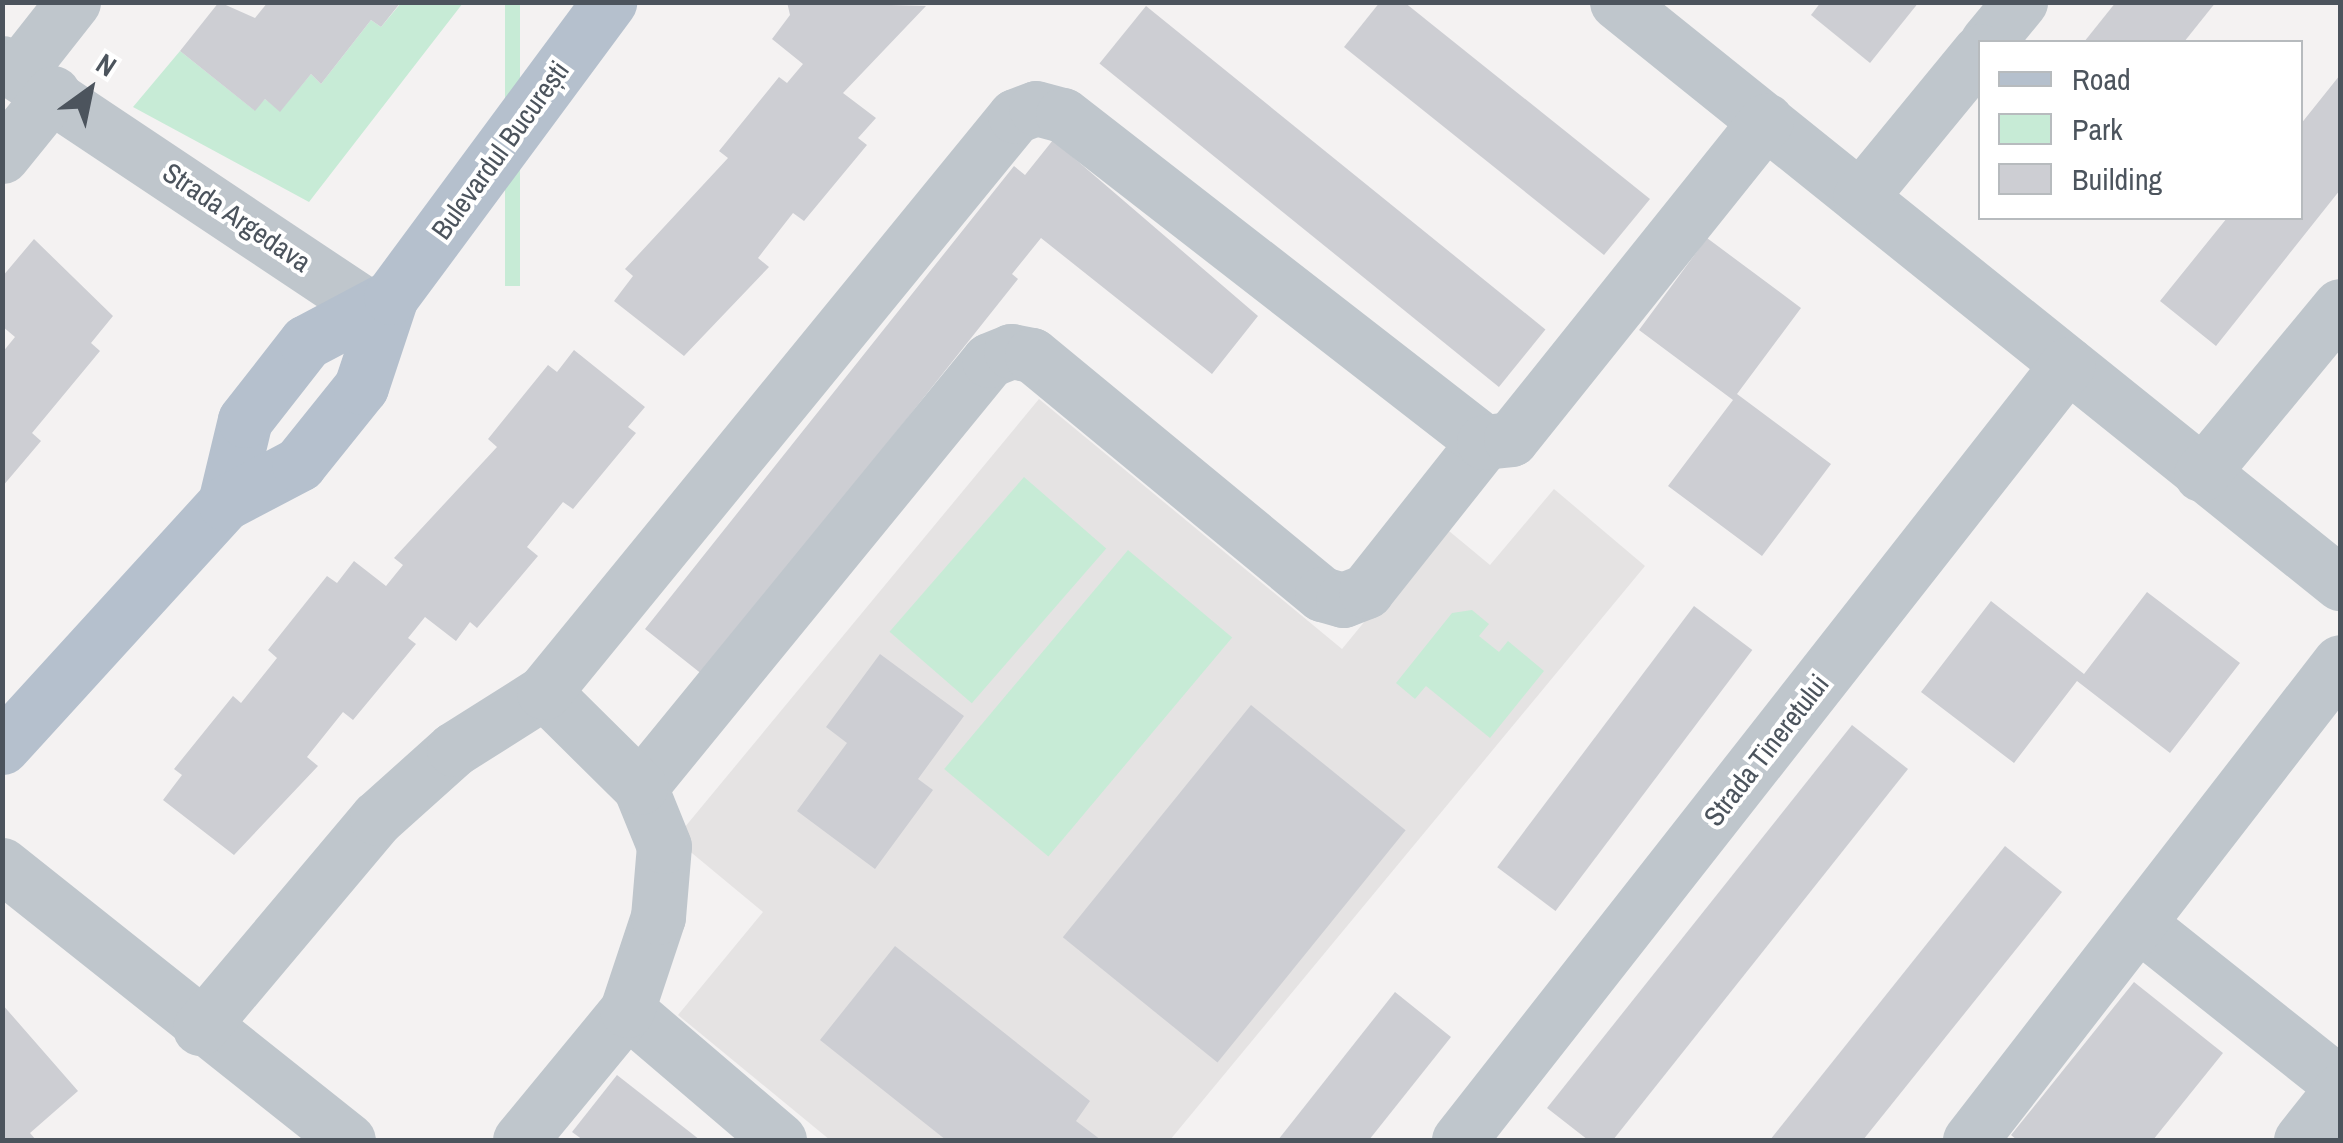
<!DOCTYPE html>
<html>
<head>
<meta charset="utf-8">
<style>
  body { margin:0 }
  #map { position:relative; width:2343px; height:1143px; overflow:hidden; background:#f4f2f2; font-family:"Archivo Narrow",sans-serif }
  div>[style] { position:absolute }
  .education>* { inset:0; background:#e5e3e3 }
  .green>* { inset:0; background:#c7ebd6; transform-origin:0 0 }
  .building>* { inset:0; background:#cdced3; transform-origin:0 0 }
  .minor>* { height:55px; margin:-27.5px; padding:0 27.5px; transform-origin:27.5px; border-radius:27.5px; background:#bfc6cc }
  .major>* { height:55px; margin:-27.5px; padding:0 27.5px; transform-origin:27.5px; border-radius:27.5px; background:#b5c0cd }
  span { translate:-50% -50%; white-space:nowrap; text-align:center; line-height:1.15; -webkit-text-stroke:8px #fff; paint-order:stroke }
  .street-label { font-size:28px; color:#4c545d }
  .frame { position:absolute; inset:0; border:5px solid #4c545d; pointer-events:none }
  .legend { position:absolute; left:1978px; top:40px; width:325px; height:180px; box-sizing:border-box; background:#fff; border:2px solid #b7bbbe; margin:0; padding:12px 18px; list-style:none; font-size:30px; color:#4c545d }
  .legend li { display:flex; align-items:center; gap:20px; height:50px }
  .legend b { width:50px; border:2px solid #b7bbbe }
  .north { position:absolute; left:40px; top:40px; width:100px; height:100px; -webkit-text-stroke:8px #fff; paint-order:stroke; rotate:33deg; font-size:28px; font-weight:700; line-height:40px; text-align:center; color:#4c545d }
  .north::after { content:''; display:block; margin:auto; width:35px; height:45px; background:#4c545d; clip-path:polygon(50% 0,100% 100%,50% 72%,0 100%) }
</style>
</head>
<body>
<div id="map">
  <div class="education">
    <i style="clip-path:polygon(1039px 399px,1342px 649px,1443px 526px,1490px 565px,1554px 489px,1645px 566px,1170px 1140px,830px 1140px,678px 1015px,763px 912px,675px 839px)"></i>
  </div>
  <div class="green">
    <i style="clip-path:polygon(401px 3px,463px 3px,309px 202px,133px 107px,180px 51px,254px 110px,265px 99px,280px 111px,311px 74px,321px 84px,371px 20px,381px 27px)"></i>
    <i style="left:505px;top:3px;width:15px;height:283px"></i>
    <i style="left:1024px;top:477px;width:109px;height:205px;rotate:41deg"></i>
    <i style="left:1128px;top:550px;width:136px;height:286px;rotate:40deg"></i>
    <i style="clip-path:polygon(1472px 610px,1489px 624px,1479px 636px,1499px 652px,1508px 641px,1544px 671px,1490px 738px,1426px 686px,1415px 699px,1396px 683px,1452px 613px)"></i>
  </div>
  <div class="building">
    <i style="clip-path:polygon(219px 2px,255px 18px,268px 2px,401px 2px,381px 27px,371px 20px,321px 84px,311px 74px,280px 112px,265px 99px,255px 111px,180px 51px)"></i>
    <i style="clip-path:polygon(787px 2px,926px 6px,843px 93px,876px 118px,858px 138px,867px 145px,804px 221px,793px 213px,758px 258px,769px 267px,684px 356px,614px 301px,633px 276px,625px 269px,728px 158px,719px 151px,779px 77px,787px 83px,803px 64px,772px 39px,790px 15px)"></i>
    <i style="clip-path:polygon(1380px 2px,1404px 2px,1650px 199px,1604px 255px,1344px 47px)"></i>
    <i style="clip-path:polygon(1821px 2px,1919px 2px,1870px 63px,1811px 15px)"></i>
    <i style="clip-path:polygon(2116px 2px,2216px 2px,2184px 42px,2084px 42px)"></i>
    <i style="left:1146px;top:6px;width:514px;height:74px;rotate:39deg"></i>
    <i style="clip-path:polygon(2340px 75px,2340px 190px,2216px 346px,2160px 301px,2227px 218px,2300px 218px,2300px 125px)"></i>
    <i style="clip-path:polygon(1053px 140px,1258px 316px,1212px 374px,1041px 238px,1012px 274px,1018px 279px,703px 675px,645px 629px,1014px 166px,1025px 175px)"></i>
    <i style="clip-path:polygon(1707px 238px,1801px 308px,1737px 394px,1831px 464px,1762px 556px,1668px 486px,1733px 400px,1639px 330px)"></i>
    <i style="clip-path:polygon(34px 239px,113px 316px,91px 343px,100px 351px,32px 433px,41px 441px,2px 487px,2px 353px,15px 337px,2px 326px,2px 277px)"></i>
    <i style="clip-path:polygon(574px 350px,645px 407px,628px 427px,636px 433px,573px 509px,563px 502px,527px 547px,538px 556px,477px 628px,470px 622px,456px 641px,425px 617px,408px 638px,416px 644px,353px 720px,343px 712px,307px 757px,318px 766px,234px 855px,163px 800px,182px 775px,174px 769px,233px 696px,241px 703px,277px 658px,268px 650px,327px 576px,337px 583px,354px 561px,386px 586px,403px 565px,394px 558px,497px 447px,488px 439px,548px 365px,557px 372px)"></i>
    <i style="clip-path:polygon(2147px 592px,2240px 663px,2170px 753px,2077px 681px,2014px 763px,1921px 692px,1991px 601px,2084px 674px)"></i>
    <i style="left:1694px;top:606px;width:73px;height:327px;rotate:37deg"></i>
    <i style="clip-path:polygon(880px 654px,964px 716px,918px 779px,933px 790px,875px 869px,797px 811px,847px 743px,826px 727px)"></i>
    <i style="left:1251px;top:705px;width:199px;height:299px;rotate:39deg"></i>
    <i style="clip-path:polygon(1852px 725px,1908px 769px,1613px 1140px,1588px 1140px,1547px 1108px)"></i>
    <i style="clip-path:polygon(2005px 846px,2062px 892px,1863px 1140px,1770px 1140px)"></i>
    <i style="clip-path:polygon(895px 946px,1090px 1101px,1076px 1121px,1101px 1140px,946px 1140px,820px 1040px)"></i>
    <i style="clip-path:polygon(2134px 982px,2223px 1053px,2153px 1140px,2017px 1140px,2011px 1135px)"></i>
    <i style="clip-path:polygon(1395px 992px,1451px 1037px,1369px 1140px,1278px 1140px)"></i>
    <i style="clip-path:polygon(2px 1004px,78px 1091px,30px 1133px,36px 1140px,2px 1140px)"></i>
    <i style="clip-path:polygon(617px 1075px,700px 1140px,583px 1140px,572px 1132px)"></i>
  </div>
  <div class="minor">
    <i style="left:1617px;top:2px;width:928px;rotate:38.79deg"></i>
    <i style="left:1987px;top:42px;width:52px;rotate:-50.5deg"></i>
    <i style="left:2px;top:63px;width:442px;rotate:33.7deg"></i>
    <i style="left:18px;top:72px;width:89px;rotate:-51.8deg"></i>
    <i style="left:2px;top:156px;width:81px;rotate:-51deg"></i>
    <i style="left:1860px;top:197px;width:189px;rotate:-50.6deg"></i>
    <i style="left:2201px;top:474px;width:218px;rotate:-50.4deg"></i>
    <i style="left:640px;top:787px;width:551px;rotate:-50.74deg"></i>
    <i style="left:989px;top:360px;width:24px;rotate:-22deg"></i>
    <i style="left:1011px;top:351px;width:21px;rotate:11deg"></i>
    <i style="left:1032px;top:355px;width:376px;rotate:39.5deg"></i>
    <i style="left:1322px;top:594px;width:22px;rotate:16deg"></i>
    <i style="left:1343px;top:600px;width:25px;rotate:-21deg"></i>
    <i style="left:1366px;top:591px;width:190px;rotate:-51.6deg"></i>
    <i style="left:2px;top:865px;width:442px;rotate:38.5deg"></i>
    <i style="left:2139px;top:924px;width:257px;rotate:38.5deg"></i>
    <i style="left:627px;top:1010px;width:200px;rotate:40.5deg"></i>
    <i style="left:200px;top:1028px;width:275px;rotate:-49.9deg"></i>
    <i style="left:377px;top:818px;width:103px;rotate:-41.9deg"></i>
    <i style="left:454px;top:749px;width:107px;rotate:-32.3deg"></i>
    <i style="left:520px;top:1140px;width:168px;rotate:-50.5deg"></i>
    <i style="left:627px;top:1010px;width:98px;rotate:-71.6deg"></i>
    <i style="left:658px;top:917px;width:71px;rotate:-85.2deg"></i>
    <i style="left:664px;top:846px;width:64px;rotate:-112.1deg"></i>
    <i style="left:640px;top:787px;width:135px;rotate:-135.3deg"></i>
    <i style="left:544px;top:692px;width:744px;rotate:-50.73deg"></i>
    <i style="left:1015px;top:116px;width:22px;rotate:-21deg"></i>
    <i style="left:1036px;top:108px;width:28px;rotate:15deg"></i>
    <i style="left:1063px;top:115px;width:533px;rotate:37.84deg"></i>
    <i style="left:1484px;top:442px;width:27px;rotate:-6deg"></i>
    <i style="left:1511px;top:439px;width:408px;rotate:-51.3deg"></i>
    <i style="left:1459px;top:1140px;width:986px;rotate:-51.88deg"></i>
    <i style="left:1970px;top:1140px;width:604px;rotate:-52.26deg"></i>
    <i style="left:2301px;top:1140px;width:63px;rotate:-51.5deg"></i>
  </div>
  <div class="major">
    <i style="left:225px;top:503px;width:85px;rotate:-76.5deg"></i>
    <i style="left:245px;top:420px;width:99px;rotate:-52deg"></i>
    <i style="left:306px;top:342px;width:96px;rotate:-27.9deg"></i>
    <i style="left:2px;top:747px;width:331px;rotate:-47.6deg"></i>
    <i style="left:225px;top:503px;width:84px;rotate:-27.8deg"></i>
    <i style="left:299px;top:464px;width:99px;rotate:-51.2deg"></i>
    <i style="left:361px;top:387px;width:95px;rotate:-71.6deg"></i>
    <i style="left:391px;top:297px;width:367px;rotate:-53.5deg"></i>
  </div>
  <div class="street-label">
    <span style="left:500px;top:150px;rotate:-54deg">Bulevardul București</span>
    <span style="left:237px;top:217px;rotate:34deg">Strada Argedava</span>
    <span style="left:1766px;top:750px;rotate:-52deg">Strada Tineretului</span>
  </div>
  <div class="frame"></div>
  <ul class="legend">
  <li><b style="height:12px;background:#b5c0cd"></b>Road</li>
  <li><b style="height:28px;background:#c7ebd6"></b>Park</li>
  <li><b style="height:28px;background:#cdced3"></b>Building</li>
  </ul>
  <div class="north">N</div>
</div>
</body>
</html>
